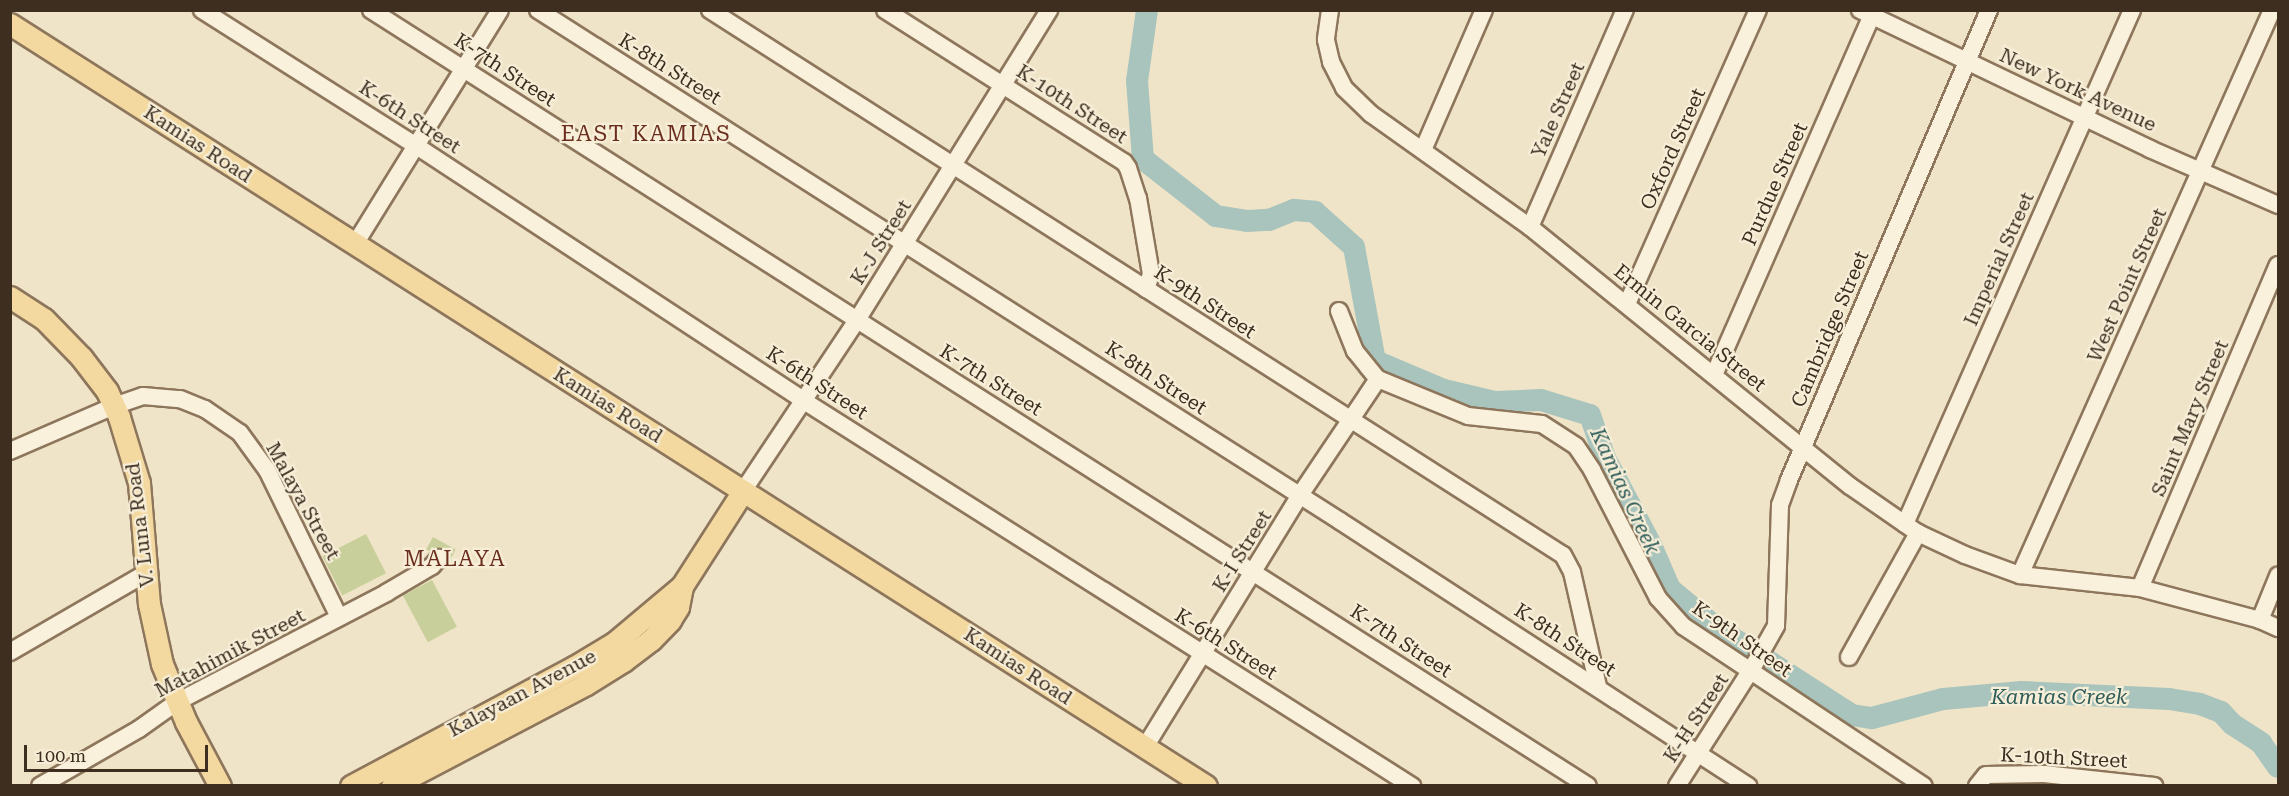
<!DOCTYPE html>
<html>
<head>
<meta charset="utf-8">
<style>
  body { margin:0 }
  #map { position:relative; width:2289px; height:796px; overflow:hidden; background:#f0e4c8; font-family:"Roboto Serif",serif }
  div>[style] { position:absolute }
  .green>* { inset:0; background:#c9cf9b; transform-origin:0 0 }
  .river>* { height:22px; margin:-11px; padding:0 11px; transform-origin:11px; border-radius:11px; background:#a9c4bc }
  .roads { filter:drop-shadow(2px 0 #8d765c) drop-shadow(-2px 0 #8d765c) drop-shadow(0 2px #8d765c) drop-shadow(0 -2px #8d765c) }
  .minor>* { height:16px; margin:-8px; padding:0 8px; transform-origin:8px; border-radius:8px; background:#faf1dc }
  .major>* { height:21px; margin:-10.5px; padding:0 10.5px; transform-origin:10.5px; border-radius:10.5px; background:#f3d9a0 }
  span { translate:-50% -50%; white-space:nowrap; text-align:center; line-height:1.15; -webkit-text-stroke:4.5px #f7eed8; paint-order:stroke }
  .street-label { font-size:20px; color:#3d2e20 }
  .water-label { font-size:21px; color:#2f5d5a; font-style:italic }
  .quarter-label { font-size:22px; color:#6b2e1e; letter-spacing:1.5px }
  .frame { position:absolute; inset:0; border:12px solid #3d2e20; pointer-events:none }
  .scale { position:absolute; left:24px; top:745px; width:184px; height:27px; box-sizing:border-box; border:3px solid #3d2e20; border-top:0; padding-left:8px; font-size:18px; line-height:21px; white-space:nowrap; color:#3d2e20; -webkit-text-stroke:4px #f7eed8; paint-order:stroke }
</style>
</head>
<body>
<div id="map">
  <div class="green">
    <i style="left:366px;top:534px;width:44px;height:49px;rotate:63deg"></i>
    <i style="left:433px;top:537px;width:26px;height:14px;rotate:29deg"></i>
    <i style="left:432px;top:580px;width:53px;height:33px;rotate:62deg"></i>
  </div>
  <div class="river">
    <i style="left:1147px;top:10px;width:72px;rotate:98deg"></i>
    <i style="left:1137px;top:81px;width:78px;rotate:85.6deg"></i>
    <i style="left:1143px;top:159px;width:93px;rotate:38deg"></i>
    <i style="left:1216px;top:216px;width:31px;rotate:9deg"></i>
    <i style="left:1247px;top:221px;width:22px;rotate:-3deg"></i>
    <i style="left:1269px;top:220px;width:27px;rotate:-22deg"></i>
    <i style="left:1294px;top:210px;width:21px;rotate:5deg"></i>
    <i style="left:1315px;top:212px;width:52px;rotate:41.9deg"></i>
    <i style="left:1354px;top:247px;width:116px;rotate:79.6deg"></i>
    <i style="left:1375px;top:361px;width:75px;rotate:22.8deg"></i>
    <i style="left:1444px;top:390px;width:52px;rotate:13.2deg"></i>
    <i style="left:1495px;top:402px;width:46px;rotate:-2.5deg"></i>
    <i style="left:1541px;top:400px;width:51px;rotate:17deg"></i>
    <i style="left:1590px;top:415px;width:46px;rotate:70.8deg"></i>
    <i style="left:1605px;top:458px;width:98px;rotate:62.1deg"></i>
    <i style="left:1651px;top:545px;width:48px;rotate:66.6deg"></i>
    <i style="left:1670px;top:589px;width:61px;rotate:39.7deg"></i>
    <i style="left:1717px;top:628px;width:161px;rotate:32.8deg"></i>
    <i style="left:1852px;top:715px;width:20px;rotate:9deg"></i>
    <i style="left:1872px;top:718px;width:73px;rotate:-15deg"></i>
    <i style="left:1943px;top:699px;width:79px;rotate:-5.1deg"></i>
    <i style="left:2022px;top:692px;width:147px;rotate:2.7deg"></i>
    <i style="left:2169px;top:699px;width:31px;rotate:9deg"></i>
    <i style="left:2200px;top:704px;width:22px;rotate:21deg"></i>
    <i style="left:2221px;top:712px;width:16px;rotate:47deg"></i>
    <i style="left:2232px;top:724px;width:35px;rotate:33deg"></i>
    <i style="left:2261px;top:743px;width:29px;rotate:55deg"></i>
  </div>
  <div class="roads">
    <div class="minor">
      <i style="left:202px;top:10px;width:252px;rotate:32.4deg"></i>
      <i style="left:415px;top:145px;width:466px;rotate:33.3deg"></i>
      <i style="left:804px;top:401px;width:720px;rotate:32.34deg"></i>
      <i style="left:371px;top:10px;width:1443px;rotate:32.52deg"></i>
      <i style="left:538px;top:10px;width:951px;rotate:32.5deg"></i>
      <i style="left:1340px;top:521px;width:487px;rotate:33deg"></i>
      <i style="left:710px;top:10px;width:1012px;rotate:32.58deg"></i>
      <i style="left:1563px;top:555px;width:19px;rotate:62deg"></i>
      <i style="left:1572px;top:572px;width:117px;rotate:77.2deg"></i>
      <i style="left:885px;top:10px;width:283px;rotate:32.5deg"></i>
      <i style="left:1124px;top:162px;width:7px;rotate:56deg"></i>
      <i style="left:1128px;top:168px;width:32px;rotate:72deg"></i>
      <i style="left:1138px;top:198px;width:77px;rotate:80.3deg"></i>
      <i style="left:1151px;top:274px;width:16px;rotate:108deg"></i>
      <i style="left:1330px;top:10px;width:30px;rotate:98deg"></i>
      <i style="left:1326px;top:40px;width:23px;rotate:77deg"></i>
      <i style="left:1331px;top:62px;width:29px;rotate:63deg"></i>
      <i style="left:1344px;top:88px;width:37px;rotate:44deg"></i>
      <i style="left:1371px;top:114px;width:195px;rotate:35.4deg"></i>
      <i style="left:1530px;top:227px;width:412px;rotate:39deg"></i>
      <i style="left:1850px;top:486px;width:83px;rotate:34.7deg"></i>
      <i style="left:1918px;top:533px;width:52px;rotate:25.1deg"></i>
      <i style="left:1965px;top:555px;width:59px;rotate:20deg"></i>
      <i style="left:2020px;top:575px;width:121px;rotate:6.2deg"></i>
      <i style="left:2140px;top:588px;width:124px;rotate:14.9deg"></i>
      <i style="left:2260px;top:620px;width:20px;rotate:24deg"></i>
      <i style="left:1860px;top:10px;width:322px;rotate:25.6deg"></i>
      <i style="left:2150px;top:149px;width:140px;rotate:23.6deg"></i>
      <i style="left:1423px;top:150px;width:153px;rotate:-66.5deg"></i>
      <i style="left:1530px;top:227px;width:237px;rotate:-66.4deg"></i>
      <i style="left:355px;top:244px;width:275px;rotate:-58.2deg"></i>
      <i style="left:1627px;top:304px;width:322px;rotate:-66deg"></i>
      <i style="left:1339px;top:311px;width:43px;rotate:68.2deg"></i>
      <i style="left:1355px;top:351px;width:36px;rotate:51deg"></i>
      <i style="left:1378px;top:379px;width:97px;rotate:22.3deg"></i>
      <i style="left:1468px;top:416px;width:74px;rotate:6.2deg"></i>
      <i style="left:1542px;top:424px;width:40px;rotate:32.9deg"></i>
      <i style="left:1576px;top:446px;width:29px;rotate:56deg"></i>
      <i style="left:1592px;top:470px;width:144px;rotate:62.7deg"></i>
      <i style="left:1658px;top:598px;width:38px;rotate:48deg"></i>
      <i style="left:1683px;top:626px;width:289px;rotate:33.6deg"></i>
      <i style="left:1714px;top:375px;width:399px;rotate:-66.3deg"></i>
      <i style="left:10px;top:451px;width:113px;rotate:-23.4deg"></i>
      <i style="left:114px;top:406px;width:31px;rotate:-19deg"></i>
      <i style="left:143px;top:396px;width:37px;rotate:5deg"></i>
      <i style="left:180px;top:399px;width:27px;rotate:22deg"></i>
      <i style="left:205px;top:409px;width:42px;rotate:34.4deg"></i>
      <i style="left:240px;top:433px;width:46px;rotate:53.9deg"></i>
      <i style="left:267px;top:470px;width:164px;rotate:63.9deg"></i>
      <i style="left:743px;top:491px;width:206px;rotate:-56.3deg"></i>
      <i style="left:857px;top:320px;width:365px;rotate:-58.2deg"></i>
      <i style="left:1905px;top:524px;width:562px;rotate:-66.17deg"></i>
      <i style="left:2020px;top:575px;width:619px;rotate:-65.96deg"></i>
      <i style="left:2140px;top:588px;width:351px;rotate:-66.9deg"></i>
      <i style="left:2260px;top:620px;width:48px;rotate:-67.8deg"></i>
      <i style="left:10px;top:652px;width:160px;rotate:-30.1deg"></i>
      <i style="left:1849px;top:657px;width:142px;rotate:-60.9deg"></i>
      <i style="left:1145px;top:747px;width:296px;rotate:-58.4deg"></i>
      <i style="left:1300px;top:495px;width:140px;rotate:-56.1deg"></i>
      <i style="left:40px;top:786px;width:114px;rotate:-29.9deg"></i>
      <i style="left:139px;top:729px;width:47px;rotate:-35.4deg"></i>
      <i style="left:177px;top:702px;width:236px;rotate:-27.5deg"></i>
      <i style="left:386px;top:593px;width:53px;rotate:-30.4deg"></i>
      <i style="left:432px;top:566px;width:11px;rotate:-49deg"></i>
      <i style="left:1677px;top:786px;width:143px;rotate:-57.5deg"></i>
      <i style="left:1754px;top:665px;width:45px;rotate:-60.6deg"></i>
      <i style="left:1776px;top:626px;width:121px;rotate:-88.1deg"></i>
      <i style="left:1780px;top:505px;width:27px;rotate:-70deg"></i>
      <i style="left:1789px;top:480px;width:511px;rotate:-66.95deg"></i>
      <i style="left:1977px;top:786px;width:14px;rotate:-51deg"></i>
      <i style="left:1986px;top:775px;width:58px;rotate:-1deg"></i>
      <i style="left:2044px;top:774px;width:111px;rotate:6.2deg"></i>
    </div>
    <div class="major">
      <i style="left:10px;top:24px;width:1418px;rotate:32.5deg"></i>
      <i style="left:10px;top:297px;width:40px;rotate:32.9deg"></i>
      <i style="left:44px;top:319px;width:53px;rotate:45.8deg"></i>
      <i style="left:81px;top:357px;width:43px;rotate:52.6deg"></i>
      <i style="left:107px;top:391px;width:29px;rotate:65deg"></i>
      <i style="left:119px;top:417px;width:69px;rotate:73.1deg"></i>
      <i style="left:139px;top:483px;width:121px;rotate:85.3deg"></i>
      <i style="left:149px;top:604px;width:61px;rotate:77.8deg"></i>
      <i style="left:162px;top:664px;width:63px;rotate:67.5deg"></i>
      <i style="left:186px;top:722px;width:72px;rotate:62deg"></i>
      <i style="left:351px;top:786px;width:253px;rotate:-28.1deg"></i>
      <i style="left:574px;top:667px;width:47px;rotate:-31deg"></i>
      <i style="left:614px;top:643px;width:89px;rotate:-40deg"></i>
      <i style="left:682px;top:586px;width:113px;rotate:-57.3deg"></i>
      <i style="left:392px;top:786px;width:219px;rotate:-27.7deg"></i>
      <i style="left:586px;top:684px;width:44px;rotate:-31.9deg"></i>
      <i style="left:623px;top:661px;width:35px;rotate:-37deg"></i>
      <i style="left:651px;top:640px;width:28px;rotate:-46deg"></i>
      <i style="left:670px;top:620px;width:15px;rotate:-58deg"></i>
      <i style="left:678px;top:607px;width:21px;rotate:-79deg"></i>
    </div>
  </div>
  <div class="street-label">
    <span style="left:670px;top:69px;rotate:32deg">K-8th Street</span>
    <span style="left:505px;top:70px;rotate:33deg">K-7th Street</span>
    <span style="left:2078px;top:90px;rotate:25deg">New York Avenue</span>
    <span style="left:1072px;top:104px;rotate:33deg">K-10th Street</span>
    <span style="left:1558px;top:110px;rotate:-66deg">Yale Street</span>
    <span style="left:410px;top:117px;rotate:33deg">K-6th Street</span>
    <span style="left:198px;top:144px;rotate:33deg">Kamias Road</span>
    <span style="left:1673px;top:149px;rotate:-66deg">Oxford Street</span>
    <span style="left:1775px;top:184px;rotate:-66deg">Purdue Street</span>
    <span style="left:881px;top:242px;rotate:-58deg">K-J Street</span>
    <span style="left:1999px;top:259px;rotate:-66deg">Imperial Street</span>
    <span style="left:2127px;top:285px;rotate:-66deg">West Point Street</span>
    <span style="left:1205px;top:302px;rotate:33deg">K-9th Street</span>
    <span style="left:1690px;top:328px;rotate:39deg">Ermin Garcia Street</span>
    <span style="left:1830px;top:329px;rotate:-67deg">Cambridge Street</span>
    <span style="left:1156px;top:378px;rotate:33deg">K-8th Street</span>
    <span style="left:991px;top:380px;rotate:32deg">K-7th Street</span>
    <span style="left:817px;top:383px;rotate:33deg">K-6th Street</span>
    <span style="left:608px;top:405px;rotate:32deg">Kamias Road</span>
    <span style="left:2190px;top:418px;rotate:-67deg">Saint Mary Street</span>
    <span style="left:303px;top:501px;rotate:61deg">Malaya Street</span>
    <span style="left:140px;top:525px;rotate:-97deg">V. Luna Road</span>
    <span style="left:1242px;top:551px;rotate:-58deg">K-I Street</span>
    <span style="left:1742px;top:639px;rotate:35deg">K-9th Street</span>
    <span style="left:1565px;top:640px;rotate:33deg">K-8th Street</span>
    <span style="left:1401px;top:641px;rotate:33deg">K-7th Street</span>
    <span style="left:1226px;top:644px;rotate:32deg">K-6th Street</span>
    <span style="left:230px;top:653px;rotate:-28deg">Matahimik Street</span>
    <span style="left:1018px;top:666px;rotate:33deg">Kamias Road</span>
    <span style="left:522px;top:693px;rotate:-28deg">Kalayaan Avenue</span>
    <span style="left:1696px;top:718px;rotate:-57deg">K-H Street</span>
    <span style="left:2064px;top:758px;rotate:3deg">K-10th Street</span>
  </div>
  <div class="water-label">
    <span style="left:1625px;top:491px;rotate:65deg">Kamias Creek</span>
    <span style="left:2059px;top:697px">Kamias Creek</span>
  </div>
  <div class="quarter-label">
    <span style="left:646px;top:134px">EAST KAMIAS</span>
    <span style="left:455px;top:559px">MALAYA</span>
  </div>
  <div class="frame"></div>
  <div class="scale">100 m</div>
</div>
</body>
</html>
